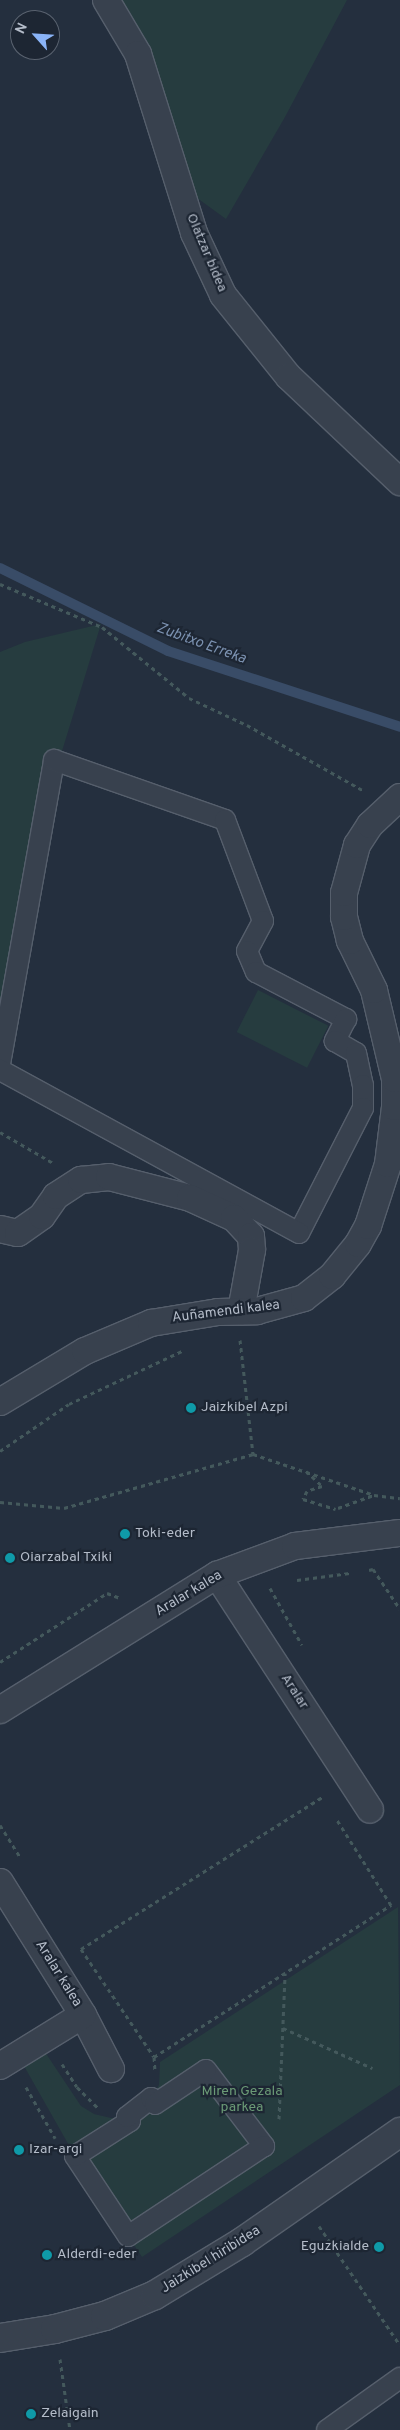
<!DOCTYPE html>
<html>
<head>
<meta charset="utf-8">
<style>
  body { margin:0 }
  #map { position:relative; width:400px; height:2430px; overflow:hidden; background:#242f3e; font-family:Overpass,sans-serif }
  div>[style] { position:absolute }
  .green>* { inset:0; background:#263c3f; transform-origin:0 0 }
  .stream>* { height:10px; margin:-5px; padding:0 5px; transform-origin:5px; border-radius:5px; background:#394c67 }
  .path>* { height:3px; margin-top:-1.5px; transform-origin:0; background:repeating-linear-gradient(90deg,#44595c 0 4px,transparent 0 8px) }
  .roads { filter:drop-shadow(1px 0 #565f6c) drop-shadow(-1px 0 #565f6c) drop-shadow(0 1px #565f6c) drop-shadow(0 -1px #565f6c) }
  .pedestrian>* { height:20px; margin:-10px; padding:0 10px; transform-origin:10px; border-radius:10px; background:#38414e }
  .minor>* { height:26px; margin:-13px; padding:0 13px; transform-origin:13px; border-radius:13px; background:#38414e }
  .tertiary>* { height:28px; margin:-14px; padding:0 14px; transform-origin:14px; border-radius:14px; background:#38414e }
  .dots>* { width:14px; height:14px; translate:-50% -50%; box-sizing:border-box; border:2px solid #1d2633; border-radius:50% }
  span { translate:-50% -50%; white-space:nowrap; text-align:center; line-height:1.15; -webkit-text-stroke:4.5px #1d2633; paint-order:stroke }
  .street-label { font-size:14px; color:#b4bcc9 }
  .poi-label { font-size:14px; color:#b4bcc9 }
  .left { translate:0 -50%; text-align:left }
  .right { translate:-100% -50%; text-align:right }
  .park-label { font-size:14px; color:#6b9a76 }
  .water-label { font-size:15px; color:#7c92b1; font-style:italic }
  .north { position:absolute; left:10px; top:10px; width:50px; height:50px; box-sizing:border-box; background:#1d2633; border:1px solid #59626f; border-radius:50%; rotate:296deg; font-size:14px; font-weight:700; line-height:20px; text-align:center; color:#b4bcc9 }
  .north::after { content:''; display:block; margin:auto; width:18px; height:22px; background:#8ab4f8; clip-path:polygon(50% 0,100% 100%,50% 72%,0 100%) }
</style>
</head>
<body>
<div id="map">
  <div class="green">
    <i style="clip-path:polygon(92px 0,347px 0,285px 117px,226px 219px,193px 195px,131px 61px)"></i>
    <i style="clip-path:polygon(101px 624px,55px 774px,0 1015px,0 652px,25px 642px)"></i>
    <i style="left:258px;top:990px;width:79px;height:47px;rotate:27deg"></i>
    <i style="clip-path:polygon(398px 1907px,400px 2085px,142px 2257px,75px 2156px,24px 2066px,45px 2052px,81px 2106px,94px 2114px,111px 2118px,127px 2117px,151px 2098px,159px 2085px,160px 2062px)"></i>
  </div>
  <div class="stream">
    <i style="left:0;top:568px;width:187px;rotate:26.3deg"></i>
    <i style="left:168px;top:651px;width:244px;rotate:18.1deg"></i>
  </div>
  <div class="path">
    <i style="left:0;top:584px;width:111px;rotate:22.9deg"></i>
    <i style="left:102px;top:627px;width:112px;rotate:39.2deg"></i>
    <i style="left:189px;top:698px;width:64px;rotate:25deg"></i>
    <i style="left:247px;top:725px;width:134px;rotate:29.4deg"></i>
    <i style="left:0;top:1132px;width:61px;rotate:30.3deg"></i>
    <i style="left:240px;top:1340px;width:115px;rotate:83.5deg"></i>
    <i style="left:253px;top:1454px;width:128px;rotate:18.7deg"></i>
    <i style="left:0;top:1451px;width:83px;rotate:-34.3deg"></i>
    <i style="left:69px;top:1404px;width:125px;rotate:-25.1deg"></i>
    <i style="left:306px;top:1471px;width:22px;rotate:43deg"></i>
    <i style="left:322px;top:1486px;width:16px;rotate:162deg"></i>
    <i style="left:307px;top:1491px;width:9px;rotate:117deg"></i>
    <i style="left:303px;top:1499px;width:34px;rotate:17deg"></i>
    <i style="left:0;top:1502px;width:64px;rotate:5.4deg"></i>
    <i style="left:64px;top:1508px;width:197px;rotate:-15.9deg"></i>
    <i style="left:338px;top:1508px;width:38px;rotate:-20deg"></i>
    <i style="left:374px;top:1495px;width:26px;rotate:7deg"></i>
    <i style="left:369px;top:1570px;width:4px;rotate:-14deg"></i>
    <i style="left:373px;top:1569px;width:48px;rotate:56deg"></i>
    <i style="left:297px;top:1580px;width:53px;rotate:-7.5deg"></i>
    <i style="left:270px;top:1588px;width:65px;rotate:60.7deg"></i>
    <i style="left:0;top:1662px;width:127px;rotate:-32.8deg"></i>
    <i style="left:107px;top:1593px;width:14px;rotate:21deg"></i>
    <i style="left:0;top:1825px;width:39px;rotate:58deg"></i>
    <i style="left:81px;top:1949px;width:285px;rotate:-32.2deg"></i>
    <i style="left:81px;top:1949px;width:130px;rotate:55.9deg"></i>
    <i style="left:154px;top:2057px;width:282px;rotate:-32.7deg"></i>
    <i style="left:391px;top:1905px;width:101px;rotate:-122.4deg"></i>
    <i style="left:283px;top:2028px;width:98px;rotate:24.2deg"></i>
    <i style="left:154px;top:2057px;width:13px;rotate:86deg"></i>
    <i style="left:62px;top:2064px;width:27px;rotate:57deg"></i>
    <i style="left:77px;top:2087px;width:31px;rotate:45deg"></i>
    <i style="left:26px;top:2087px;width:59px;rotate:60.4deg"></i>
    <i style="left:279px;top:2119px;width:146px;rotate:-87.6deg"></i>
    <i style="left:319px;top:2226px;width:144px;rotate:55.8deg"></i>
    <i style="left:60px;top:2359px;width:72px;rotate:82deg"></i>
  </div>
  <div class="roads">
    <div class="pedestrian">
      <i style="left:0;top:1064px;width:309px;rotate:-79.9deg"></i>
      <i style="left:54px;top:760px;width:181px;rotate:19.3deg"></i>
      <i style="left:225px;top:820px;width:108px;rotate:69.4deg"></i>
      <i style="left:263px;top:921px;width:34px;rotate:118deg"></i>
      <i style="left:247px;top:951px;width:23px;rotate:67deg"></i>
      <i style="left:256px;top:972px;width:102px;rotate:27.6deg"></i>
      <i style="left:346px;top:1019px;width:25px;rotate:117deg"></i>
      <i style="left:335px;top:1041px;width:24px;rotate:30deg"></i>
      <i style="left:356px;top:1053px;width:33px;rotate:78deg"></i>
      <i style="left:363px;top:1085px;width:23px;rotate:90deg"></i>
      <i style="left:363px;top:1108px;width:140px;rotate:117.1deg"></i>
      <i style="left:299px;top:1233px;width:341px;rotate:-151.4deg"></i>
      <i style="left:206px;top:2070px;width:96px;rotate:52.7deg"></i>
      <i style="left:264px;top:2146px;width:163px;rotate:146.5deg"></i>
      <i style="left:128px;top:2236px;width:96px;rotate:-123.5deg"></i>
      <i style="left:75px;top:2156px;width:65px;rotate:-32.5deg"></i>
      <i style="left:130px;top:2121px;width:5px;rotate:-127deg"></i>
      <i style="left:127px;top:2117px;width:31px;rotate:-38deg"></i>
      <i style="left:151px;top:2098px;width:7px;rotate:56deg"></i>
      <i style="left:155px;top:2104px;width:61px;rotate:-33.7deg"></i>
      <i style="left:327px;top:2430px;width:90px;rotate:-35.5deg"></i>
    </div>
    <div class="minor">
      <i style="left:106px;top:0;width:63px;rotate:59.3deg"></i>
      <i style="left:138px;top:54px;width:188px;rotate:72.6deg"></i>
      <i style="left:194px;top:233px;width:68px;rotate:64.9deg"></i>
      <i style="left:223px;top:295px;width:105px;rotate:51.2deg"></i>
      <i style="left:289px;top:377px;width:153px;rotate:43.4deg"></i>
      <i style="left:0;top:1229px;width:18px;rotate:13deg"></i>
      <i style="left:18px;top:1233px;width:29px;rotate:-35deg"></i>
      <i style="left:42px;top:1216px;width:24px;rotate:-55deg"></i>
      <i style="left:56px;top:1196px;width:30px;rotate:-33deg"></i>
      <i style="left:81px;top:1180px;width:28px;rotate:-6deg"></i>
      <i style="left:109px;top:1177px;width:84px;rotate:14.5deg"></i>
      <i style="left:190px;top:1198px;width:48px;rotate:24.4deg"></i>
      <i style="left:234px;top:1218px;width:25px;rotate:47deg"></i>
      <i style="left:251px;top:1236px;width:14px;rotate:86deg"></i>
      <i style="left:252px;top:1250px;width:62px;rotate:100.2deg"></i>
      <i style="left:0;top:1402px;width:99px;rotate:-31deg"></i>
      <i style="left:85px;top:1351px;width:72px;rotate:-23deg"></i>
      <i style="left:151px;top:1323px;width:68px;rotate:-9.3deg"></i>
      <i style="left:218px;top:1312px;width:39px;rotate:-1deg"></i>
      <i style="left:257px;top:1311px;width:49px;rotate:-15.5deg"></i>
      <i style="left:304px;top:1298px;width:36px;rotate:-38deg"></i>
      <i style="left:332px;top:1276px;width:41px;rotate:-50.9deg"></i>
      <i style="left:358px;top:1244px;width:21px;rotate:-61deg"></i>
      <i style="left:368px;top:1226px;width:65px;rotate:-72.1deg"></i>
      <i style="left:388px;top:1164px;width:57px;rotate:-83deg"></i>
      <i style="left:395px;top:1107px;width:28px;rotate:-90deg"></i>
      <i style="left:395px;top:1079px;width:91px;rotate:-103.3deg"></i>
      <i style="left:374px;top:990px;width:55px;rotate:-116.1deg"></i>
      <i style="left:350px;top:941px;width:25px;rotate:-104deg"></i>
      <i style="left:344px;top:917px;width:24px;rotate:-90deg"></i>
      <i style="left:344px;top:893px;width:50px;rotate:-74.8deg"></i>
      <i style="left:357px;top:845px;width:24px;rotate:-57deg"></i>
      <i style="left:370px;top:825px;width:41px;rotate:-43deg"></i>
      <i style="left:217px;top:1575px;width:280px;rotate:56.9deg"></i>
      <i style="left:0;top:1710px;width:256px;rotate:-31.9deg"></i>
      <i style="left:217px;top:1575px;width:83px;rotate:-20.4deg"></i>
      <i style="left:295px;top:1546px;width:106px;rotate:-7.1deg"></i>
      <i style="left:0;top:1882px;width:157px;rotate:58deg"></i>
      <i style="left:83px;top:2015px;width:61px;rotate:62.6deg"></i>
      <i style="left:0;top:2066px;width:97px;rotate:-31.6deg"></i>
    </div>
    <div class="tertiary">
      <i style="left:0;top:2338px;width:56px;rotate:-9.3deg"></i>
      <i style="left:55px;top:2329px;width:52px;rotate:-14.6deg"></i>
      <i style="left:105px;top:2316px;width:54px;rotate:-22.8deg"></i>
      <i style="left:155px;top:2295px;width:102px;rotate:-31.3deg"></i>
      <i style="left:242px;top:2242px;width:193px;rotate:-34.8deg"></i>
    </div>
  </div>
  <div class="dots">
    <i style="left:191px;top:1408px;background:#0f9aa8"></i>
    <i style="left:125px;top:1534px;background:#0f9aa8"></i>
    <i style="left:10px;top:1558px;background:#0f9aa8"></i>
    <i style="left:19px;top:2150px;background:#0f9aa8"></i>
    <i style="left:379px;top:2247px;background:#0f9aa8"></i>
    <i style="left:47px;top:2255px;background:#0f9aa8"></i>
    <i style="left:31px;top:2414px;background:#0f9aa8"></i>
  </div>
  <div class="street-label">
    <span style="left:206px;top:253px;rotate:67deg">Olatzar bidea</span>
    <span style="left:226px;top:1312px;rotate:-7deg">Auñamendi kalea</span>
    <span style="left:189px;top:1594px;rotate:-31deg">Aralar kalea</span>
    <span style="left:294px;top:1692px;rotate:57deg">Aralar</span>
    <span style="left:58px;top:1974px;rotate:58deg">Aralar kalea</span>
    <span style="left:211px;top:2260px;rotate:-32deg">Jaizkibel hiribidea</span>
  </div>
  <div class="poi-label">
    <span class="left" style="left:201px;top:1408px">Jaizkibel Azpi</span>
    <span class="left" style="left:135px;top:1534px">Toki-eder</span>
    <span class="left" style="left:20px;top:1558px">Oiarzabal Txiki</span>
    <span class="left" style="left:29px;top:2150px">Izar-argi</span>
    <span class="right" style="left:369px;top:2247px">Eguzkialde</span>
    <span class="left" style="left:57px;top:2255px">Alderdi-eder</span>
    <span class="left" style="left:41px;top:2414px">Zelaigain</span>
  </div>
  <div class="park-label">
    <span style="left:242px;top:2100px">Miren Gezala<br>parkea</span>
  </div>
  <div class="water-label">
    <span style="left:201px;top:644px;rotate:20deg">Zubitxo Erreka</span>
  </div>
  <div class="north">N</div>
</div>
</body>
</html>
